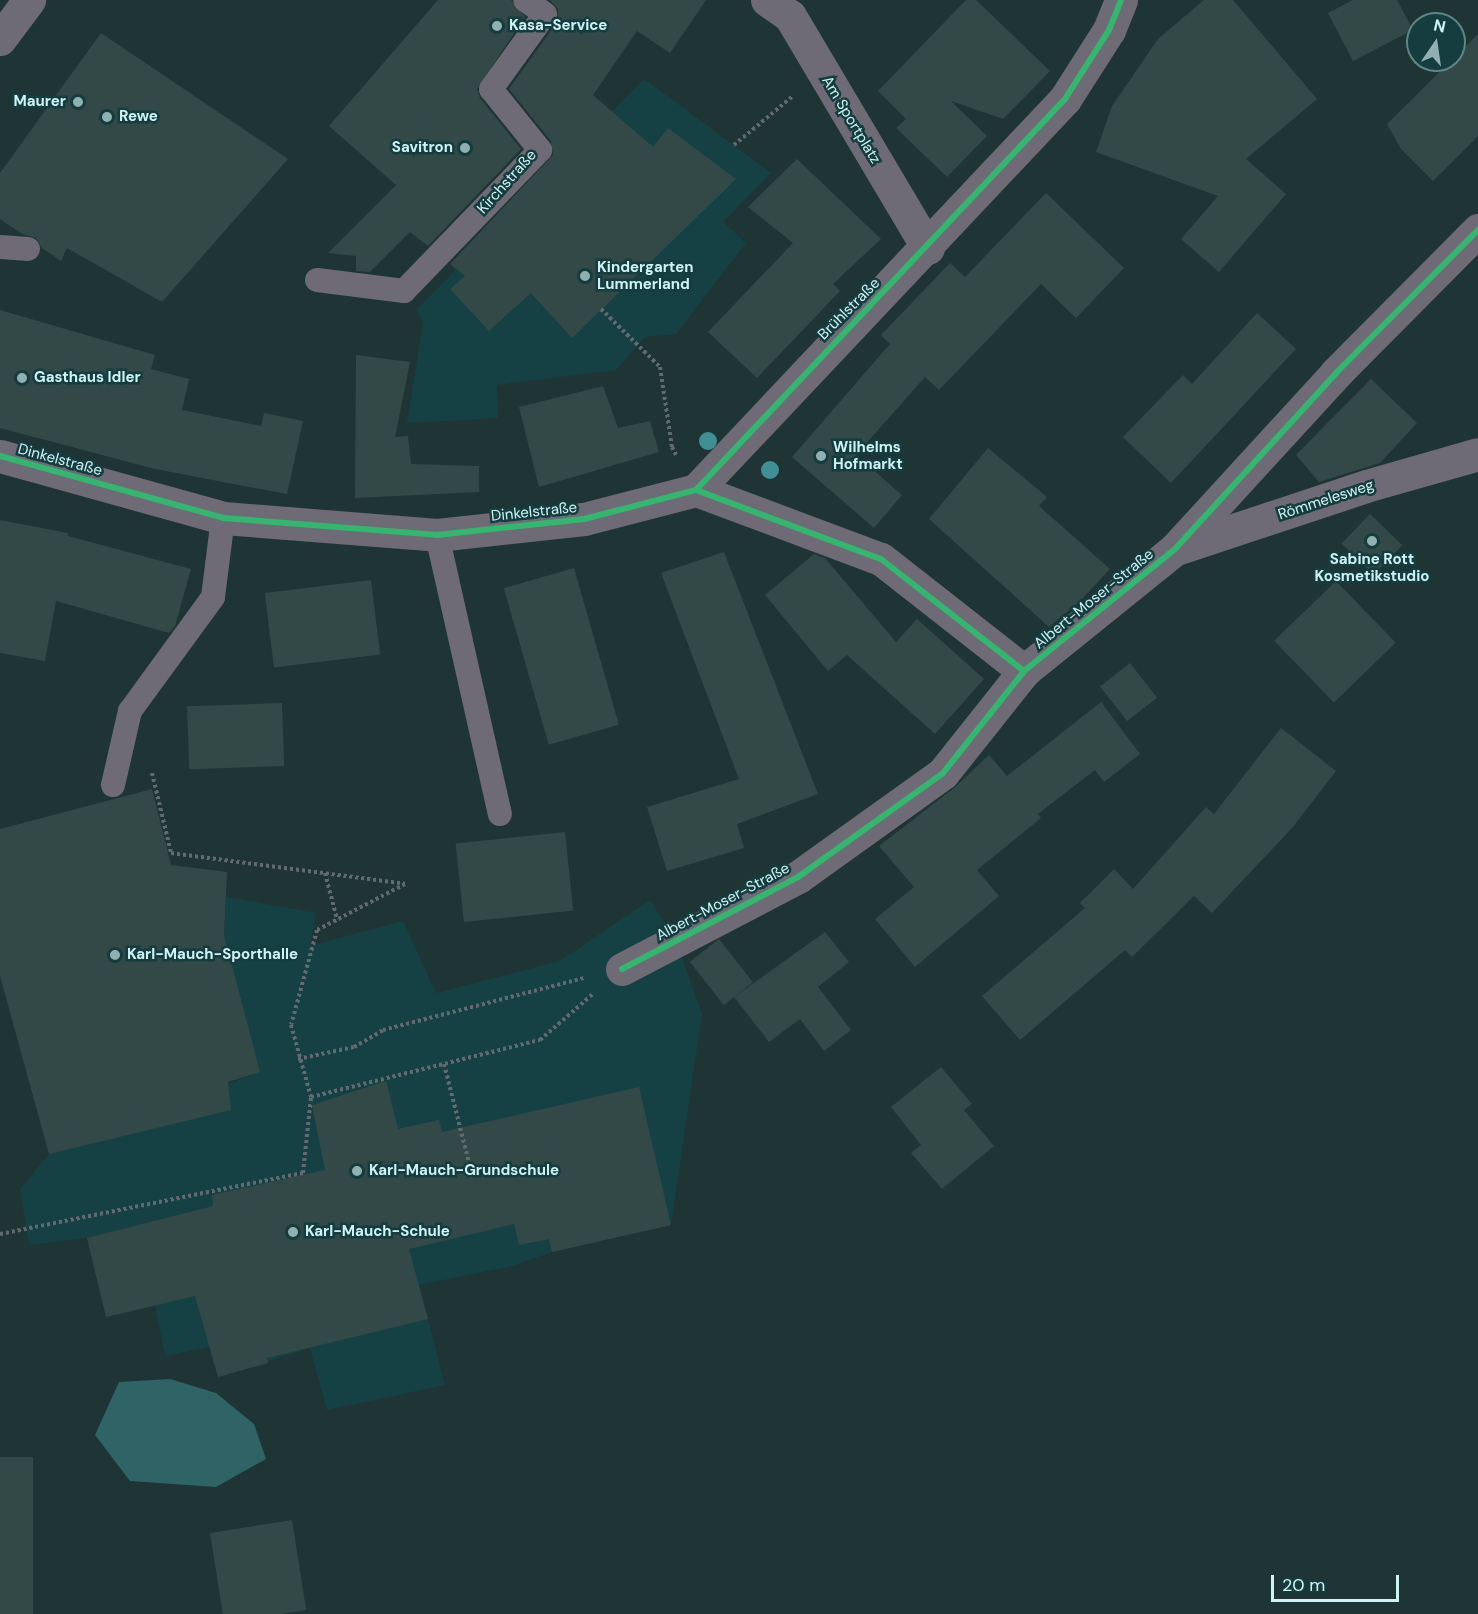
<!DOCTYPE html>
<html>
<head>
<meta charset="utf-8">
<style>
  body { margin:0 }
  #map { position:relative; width:1478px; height:1614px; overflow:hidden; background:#1f3435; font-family:"DM Sans",sans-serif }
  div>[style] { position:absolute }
  .built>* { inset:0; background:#154144 }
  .green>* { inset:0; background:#2f6366 }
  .building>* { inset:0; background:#334948; transform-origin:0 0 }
  .path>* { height:4px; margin-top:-2px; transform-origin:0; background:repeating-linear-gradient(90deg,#626a6f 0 3px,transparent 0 6px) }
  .service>* { height:24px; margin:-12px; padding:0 12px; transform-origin:12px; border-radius:12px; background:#6e6b76 }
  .minor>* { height:33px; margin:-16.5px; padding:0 16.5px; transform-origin:16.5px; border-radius:16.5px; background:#6e6b76 }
  .cycleway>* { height:6px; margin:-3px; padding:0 3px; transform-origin:3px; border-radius:3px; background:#33b770 }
  .trees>* { width:18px; height:18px; margin:-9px; border-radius:50%; background:#3f8f95 }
  .dots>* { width:16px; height:16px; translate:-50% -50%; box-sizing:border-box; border:3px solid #153c3f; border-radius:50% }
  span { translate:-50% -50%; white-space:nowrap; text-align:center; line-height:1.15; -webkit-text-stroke:5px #153c3f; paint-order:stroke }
  .poi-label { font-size:15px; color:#cff3f5; font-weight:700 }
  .left { translate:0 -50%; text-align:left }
  .right { translate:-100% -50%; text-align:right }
  .street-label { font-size:15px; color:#cff3f5 }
  .north { position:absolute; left:1406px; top:12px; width:60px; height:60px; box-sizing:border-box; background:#153c3f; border:2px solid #5f8588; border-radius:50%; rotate:13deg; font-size:16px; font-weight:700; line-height:24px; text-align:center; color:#cff3f5 }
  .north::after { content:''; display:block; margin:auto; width:21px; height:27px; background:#91b0b2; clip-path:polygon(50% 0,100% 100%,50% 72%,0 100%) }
  .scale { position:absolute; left:1271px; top:1575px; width:128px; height:27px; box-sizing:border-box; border:3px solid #cff3f5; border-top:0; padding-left:8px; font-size:18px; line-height:21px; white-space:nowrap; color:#cff3f5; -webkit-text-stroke:4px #153c3f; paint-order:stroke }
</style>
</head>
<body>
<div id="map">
  <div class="built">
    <i style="clip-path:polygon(644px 79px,771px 173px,723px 222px,746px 243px,676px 334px,645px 337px,616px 370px,497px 385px,498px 418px,407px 423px,423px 323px,417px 309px)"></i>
    <i style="clip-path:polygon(226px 897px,316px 913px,310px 946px,403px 921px,436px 993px,560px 961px,650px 900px,676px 941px,702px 1014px,671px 1225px,552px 1252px,512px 1266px,419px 1285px,445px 1385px,327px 1410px,310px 1348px,218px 1377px,209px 1347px,165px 1356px,155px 1306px,106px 1317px,87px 1238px,29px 1245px,20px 1189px,49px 1154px,259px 1072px,224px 935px)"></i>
  </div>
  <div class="green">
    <i style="clip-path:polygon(170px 1379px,216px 1393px,254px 1424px,266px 1459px,216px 1487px,130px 1481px,95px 1435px,119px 1382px)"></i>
  </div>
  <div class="building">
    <i style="clip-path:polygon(438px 0,511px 0,525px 17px,477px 89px,480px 98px,521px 149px,428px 246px,410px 232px,370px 272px,356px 271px,356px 256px,328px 253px,396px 185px,329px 126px)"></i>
    <i style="clip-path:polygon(550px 0,706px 0,670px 53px,637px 31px,593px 95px,653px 147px,668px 128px,736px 179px,572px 338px,531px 293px,489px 331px,450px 289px,465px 276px,450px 264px,553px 155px,551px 141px,509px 89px,557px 22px,558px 9px)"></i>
    <i style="clip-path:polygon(966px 0,976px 0,1050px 71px,1003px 119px,951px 101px,987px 136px,947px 177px,896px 128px,906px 119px,878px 91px)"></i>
    <i style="clip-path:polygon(1204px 0,1233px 0,1317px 99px,1246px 159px,1286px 194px,1219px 272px,1181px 239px,1218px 196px,1096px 152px,1112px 106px,1158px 39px)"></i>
    <i style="clip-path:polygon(1353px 0,1397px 0,1413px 30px,1353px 61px,1328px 13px)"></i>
    <i style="clip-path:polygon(101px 33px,288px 159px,162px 302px,67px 248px,61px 261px,42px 248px,36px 238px,22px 234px,0 219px,0 173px)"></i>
    <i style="clip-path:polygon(1478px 34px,1478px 136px,1433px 181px,1401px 149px,1387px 124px)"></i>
    <i style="clip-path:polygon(797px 159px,881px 239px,833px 284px,840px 291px,757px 378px,708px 332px,793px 243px,748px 207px)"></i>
    <i style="clip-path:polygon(1046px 193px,1124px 268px,1076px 318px,1041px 284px,939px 390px,925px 377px,856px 455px,902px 495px,874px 528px,792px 457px,890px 344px,881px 335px,950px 263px,965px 277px)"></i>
    <i style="clip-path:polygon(0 310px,155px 355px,151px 369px,189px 379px,182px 410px,261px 426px,264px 413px,303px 421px,287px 494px,155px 469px,0 428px)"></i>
    <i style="clip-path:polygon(1257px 313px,1296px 349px,1171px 483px,1123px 437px,1183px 375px,1192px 384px)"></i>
    <i style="clip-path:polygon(356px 355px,410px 362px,395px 437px,408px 436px,411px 464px,479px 466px,479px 492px,355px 498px)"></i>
    <i style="clip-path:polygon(1371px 379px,1417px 423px,1380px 463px,1319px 482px,1296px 455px)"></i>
    <i style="clip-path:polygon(603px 386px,618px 428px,650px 421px,659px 452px,539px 487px,519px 407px)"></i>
    <i style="clip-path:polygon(988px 448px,1047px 497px,1039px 506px,1110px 569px,1080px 601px,1049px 627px,929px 519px)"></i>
    <i style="left:1370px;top:514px;width:45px;height:41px;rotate:44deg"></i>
    <i style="clip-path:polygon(0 520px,68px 533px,68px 536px,191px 569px,175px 626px,169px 633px,56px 601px,45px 661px,0 653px)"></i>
    <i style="clip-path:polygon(724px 552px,818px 794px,737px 824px,744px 848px,667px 871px,647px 807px,739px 779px,661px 573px)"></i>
    <i style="clip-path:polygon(814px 554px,825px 558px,896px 642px,917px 619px,984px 679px,935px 734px,847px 655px,828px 671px,765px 595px)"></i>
    <i style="left:574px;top:568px;width:163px;height:73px;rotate:74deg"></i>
    <i style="left:371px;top:580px;width:75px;height:107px;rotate:83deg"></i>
    <i style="left:1336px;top:581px;width:86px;height:86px;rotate:46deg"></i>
    <i style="left:1130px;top:663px;width:44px;height:38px;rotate:52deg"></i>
    <i style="clip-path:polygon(1101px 702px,1140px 754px,1104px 782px,1095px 770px,1038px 814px,1041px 818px,977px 870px,999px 896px,915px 967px,875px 919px,914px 887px,879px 846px,954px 788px,989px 755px,1007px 776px)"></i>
    <i style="left:282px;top:703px;width:63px;height:95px;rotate:88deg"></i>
    <i style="clip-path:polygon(1281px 728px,1336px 771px,1292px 828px,1212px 913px,1194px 896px,1132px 957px,1125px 950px,1020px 1040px,982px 996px,1085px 908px,1080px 903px,1114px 869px,1133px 889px,1206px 807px,1214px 814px)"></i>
    <i style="clip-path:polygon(152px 789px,171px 865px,227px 872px,224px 935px,260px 1072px,228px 1082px,231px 1110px,49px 1154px,0 976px,0 829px)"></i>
    <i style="left:565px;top:832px;width:79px;height:110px;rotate:84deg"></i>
    <i style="clip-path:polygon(825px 932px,849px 962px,818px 987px,851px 1030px,824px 1051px,800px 1019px,769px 1042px,734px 997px)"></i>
    <i style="left:719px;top:939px;width:55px;height:37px;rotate:52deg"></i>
    <i style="clip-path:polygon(941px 1067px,972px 1104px,964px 1110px,994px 1146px,942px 1189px,911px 1153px,921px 1145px,891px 1107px)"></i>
    <i style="clip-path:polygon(386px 1081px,398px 1129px,439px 1120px,442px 1132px,639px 1087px,671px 1225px,552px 1252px,549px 1239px,519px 1245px,514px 1224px,409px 1249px,428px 1319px,267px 1358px,268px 1363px,218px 1377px,195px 1296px,106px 1317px,87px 1238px,213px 1206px,212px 1195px,325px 1170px,312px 1105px)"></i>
    <i style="left:0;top:1457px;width:33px;height:157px"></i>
    <i style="left:292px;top:1520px;width:91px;height:83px;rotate:81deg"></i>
  </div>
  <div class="path">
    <i style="left:734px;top:145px;width:77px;rotate:-39.7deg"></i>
    <i style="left:601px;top:309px;width:83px;rotate:44.5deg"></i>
    <i style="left:660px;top:367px;width:81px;rotate:81.5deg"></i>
    <i style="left:672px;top:447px;width:9px;rotate:63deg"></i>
    <i style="left:152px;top:773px;width:82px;rotate:76.6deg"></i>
    <i style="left:171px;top:853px;width:236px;rotate:7.5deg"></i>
    <i style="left:405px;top:884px;width:99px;rotate:152.4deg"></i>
    <i style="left:317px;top:930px;width:98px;rotate:105.3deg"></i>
    <i style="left:291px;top:1025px;width:75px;rotate:74.5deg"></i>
    <i style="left:325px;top:873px;width:48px;rotate:75.4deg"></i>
    <i style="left:298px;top:1059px;width:57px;rotate:-12.1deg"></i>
    <i style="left:354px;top:1047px;width:34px;rotate:-30deg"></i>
    <i style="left:383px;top:1030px;width:208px;rotate:-14.5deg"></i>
    <i style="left:444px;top:1064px;width:119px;rotate:75.8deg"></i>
    <i style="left:0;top:1234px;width:309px;rotate:-11.4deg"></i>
    <i style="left:303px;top:1173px;width:76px;rotate:-84deg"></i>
    <i style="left:311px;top:1097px;width:236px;rotate:-14deg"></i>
    <i style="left:540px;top:1040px;width:70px;rotate:-41deg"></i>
  </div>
  <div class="service">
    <i style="left:0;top:247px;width:28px;rotate:4deg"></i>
    <i style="left:317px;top:280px;width:88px;rotate:7.2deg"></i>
    <i style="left:404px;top:291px;width:196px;rotate:-46deg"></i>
    <i style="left:540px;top:150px;width:78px;rotate:-128.8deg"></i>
    <i style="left:491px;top:89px;width:92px;rotate:-54.2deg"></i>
    <i style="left:545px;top:14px;width:24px;rotate:-145deg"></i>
    <i style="left:437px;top:535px;width:286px;rotate:77.3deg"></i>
    <i style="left:113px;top:785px;width:76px;rotate:-77.1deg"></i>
    <i style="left:130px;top:711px;width:141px;rotate:-53.9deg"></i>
    <i style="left:213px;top:597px;width:80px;rotate:-82.8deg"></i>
  </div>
  <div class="minor">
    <i style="left:767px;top:0;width:28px;rotate:35deg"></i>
    <i style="left:790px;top:16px;width:270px;rotate:59.3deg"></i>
    <i style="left:0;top:39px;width:49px;rotate:-53.4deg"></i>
    <i style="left:0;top:456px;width:231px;rotate:15.5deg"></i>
    <i style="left:223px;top:518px;width:215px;rotate:4.5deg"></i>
    <i style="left:437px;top:535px;width:148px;rotate:-6.2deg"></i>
    <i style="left:584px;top:519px;width:116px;rotate:-14.5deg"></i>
    <i style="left:696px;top:490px;width:197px;rotate:20.5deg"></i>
    <i style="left:881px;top:559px;width:182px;rotate:38.1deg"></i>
    <i style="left:696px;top:490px;width:538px;rotate:-46.66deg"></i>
    <i style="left:1065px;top:99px;width:82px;rotate:-57.5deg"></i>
    <i style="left:1109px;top:30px;width:32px;rotate:-68deg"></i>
    <i style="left:1176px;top:549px;width:200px;rotate:-18.3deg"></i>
    <i style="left:1366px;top:486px;width:116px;rotate:-15.9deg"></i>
    <i style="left:622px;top:969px;width:199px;rotate:-27.6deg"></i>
    <i style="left:798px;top:877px;width:178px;rotate:-35.6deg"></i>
    <i style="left:943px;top:773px;width:130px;rotate:-51.5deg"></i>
    <i style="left:1024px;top:671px;width:194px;rotate:-38.9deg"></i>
    <i style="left:1175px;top:549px;width:239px;rotate:-47.5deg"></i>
    <i style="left:1336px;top:373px;width:202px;rotate:-45.2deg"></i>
  </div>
  <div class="cycleway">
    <i style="left:0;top:456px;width:231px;rotate:15.5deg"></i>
    <i style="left:223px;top:518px;width:215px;rotate:4.5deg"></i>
    <i style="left:437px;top:535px;width:148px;rotate:-6.2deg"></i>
    <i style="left:584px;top:519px;width:116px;rotate:-14.5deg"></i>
    <i style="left:696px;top:490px;width:197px;rotate:20.5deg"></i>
    <i style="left:881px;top:559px;width:182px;rotate:38.1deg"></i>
    <i style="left:696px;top:490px;width:538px;rotate:-46.66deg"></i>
    <i style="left:1065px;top:99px;width:82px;rotate:-57.5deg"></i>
    <i style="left:1109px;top:30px;width:32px;rotate:-68deg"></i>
    <i style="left:622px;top:969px;width:199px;rotate:-27.6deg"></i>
    <i style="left:798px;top:877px;width:178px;rotate:-35.6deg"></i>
    <i style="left:943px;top:773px;width:130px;rotate:-51.5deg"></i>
    <i style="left:1024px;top:671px;width:194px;rotate:-38.9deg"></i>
    <i style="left:1175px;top:549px;width:239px;rotate:-47.5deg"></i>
    <i style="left:1336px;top:373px;width:202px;rotate:-45.2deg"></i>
  </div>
  <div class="trees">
    <i style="left:708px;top:441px"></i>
    <i style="left:770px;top:470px"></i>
  </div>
  <div class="dots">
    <i style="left:497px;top:26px;background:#91b0b2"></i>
    <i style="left:78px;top:102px;background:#91b0b2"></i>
    <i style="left:107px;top:117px;background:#91b0b2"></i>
    <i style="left:465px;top:148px;background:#91b0b2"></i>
    <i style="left:585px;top:276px;background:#91b0b2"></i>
    <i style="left:22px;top:378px;background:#91b0b2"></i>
    <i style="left:821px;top:456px;background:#91b0b2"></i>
    <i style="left:1372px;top:541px;background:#91b0b2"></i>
    <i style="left:115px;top:955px;background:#91b0b2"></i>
    <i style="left:357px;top:1171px;background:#91b0b2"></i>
    <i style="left:293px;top:1232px;background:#91b0b2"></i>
  </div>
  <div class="poi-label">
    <span class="left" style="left:509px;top:26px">Kasa-Service</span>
    <span class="right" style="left:66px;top:102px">Maurer</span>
    <span class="left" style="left:119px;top:117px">Rewe</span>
    <span class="right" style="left:453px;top:148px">Savitron</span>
    <span class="left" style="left:597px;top:276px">Kindergarten<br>Lummerland</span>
    <span class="left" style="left:34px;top:378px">Gasthaus Idler</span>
    <span class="left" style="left:833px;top:456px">Wilhelms<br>Hofmarkt</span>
    <span style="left:1372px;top:568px">Sabine Rott<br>Kosmetikstudio</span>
    <span class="left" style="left:127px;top:955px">Karl-Mauch-Sporthalle</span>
    <span class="left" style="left:369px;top:1171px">Karl-Mauch-Grundschule</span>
    <span class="left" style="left:305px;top:1232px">Karl-Mauch-Schule</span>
  </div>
  <div class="street-label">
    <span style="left:851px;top:120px;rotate:59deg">Am Sportplatz</span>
    <span style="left:507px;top:182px;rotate:-48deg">Kirchstraße</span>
    <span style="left:849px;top:309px;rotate:-45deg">Brühlstraße</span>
    <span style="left:60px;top:460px;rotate:15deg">Dinkelstraße</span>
    <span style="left:1326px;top:500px;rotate:-18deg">Römmelesweg</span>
    <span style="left:534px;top:512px;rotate:-6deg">Dinkelstraße</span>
    <span style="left:1094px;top:599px;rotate:-39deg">Albert-Moser-Straße</span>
    <span style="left:723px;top:902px;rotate:-28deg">Albert-Moser-Straße</span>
  </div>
  <div class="north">N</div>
  <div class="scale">20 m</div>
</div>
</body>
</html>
